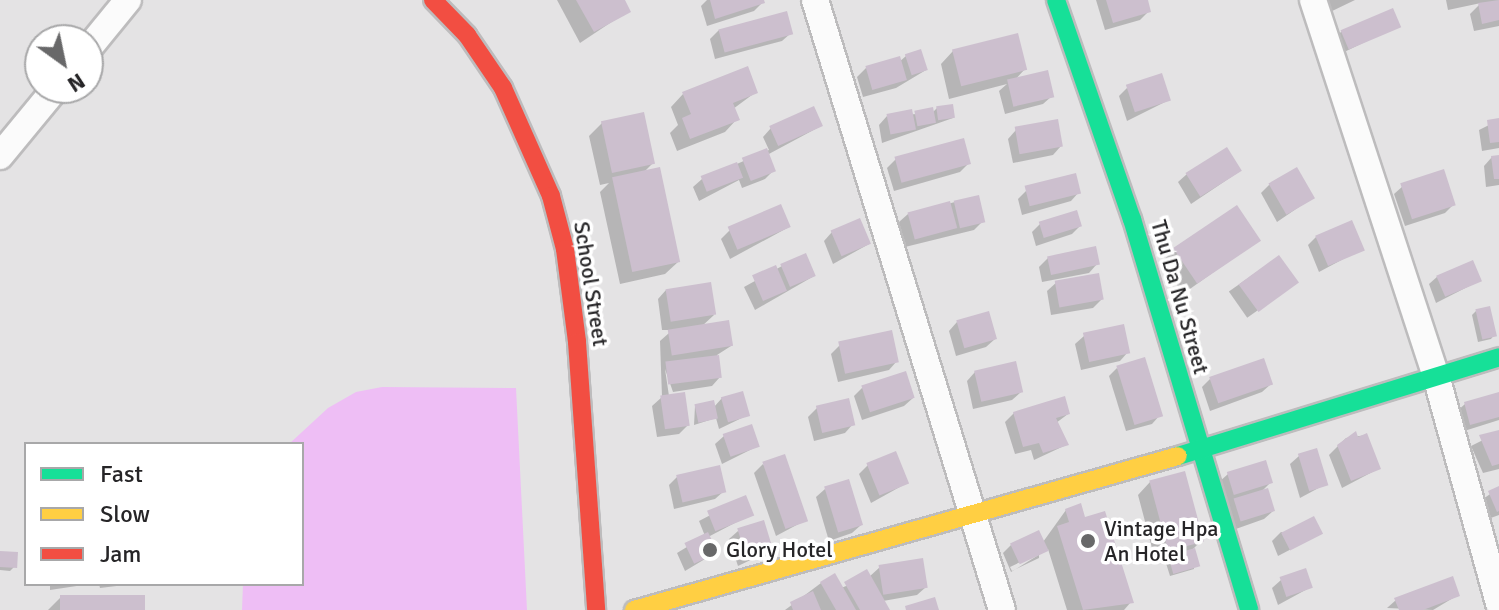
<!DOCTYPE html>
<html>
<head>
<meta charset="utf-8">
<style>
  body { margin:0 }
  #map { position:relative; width:1499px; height:610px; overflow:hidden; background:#e4e3e4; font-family:Signika,sans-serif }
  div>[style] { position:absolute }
  .water>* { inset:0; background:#eebef5 }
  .shadow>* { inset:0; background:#0003; transform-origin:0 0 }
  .building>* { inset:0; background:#ccbfce; transform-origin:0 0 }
  .roads { filter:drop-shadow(2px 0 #bdbcbd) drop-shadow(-2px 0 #bdbcbd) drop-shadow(0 2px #bdbcbd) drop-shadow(0 -2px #bdbcbd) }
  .street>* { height:26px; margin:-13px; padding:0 13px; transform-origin:13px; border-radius:13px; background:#fbfbfb }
  .fast>* { height:18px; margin:-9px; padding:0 9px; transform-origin:9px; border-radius:9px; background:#16e098 }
  .slow>* { height:18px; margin:-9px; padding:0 9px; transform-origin:9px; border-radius:9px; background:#ffcf43 }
  .jam>* { height:18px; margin:-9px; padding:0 9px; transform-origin:9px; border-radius:9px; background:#f24e42 }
  .dots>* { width:22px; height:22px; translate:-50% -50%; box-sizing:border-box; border:4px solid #fff; border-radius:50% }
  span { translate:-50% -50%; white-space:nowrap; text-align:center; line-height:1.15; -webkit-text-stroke:7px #fff; paint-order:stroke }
  .street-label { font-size:22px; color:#262527 }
  .poi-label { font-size:22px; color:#262527 }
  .left { translate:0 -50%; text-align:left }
  .legend { position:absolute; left:24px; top:442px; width:280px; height:144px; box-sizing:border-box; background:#fff; border:2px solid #a8a8a9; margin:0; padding:10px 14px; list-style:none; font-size:24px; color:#262527 }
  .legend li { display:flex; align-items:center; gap:16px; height:40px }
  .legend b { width:40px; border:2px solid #a8a8a9 }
  .north { position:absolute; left:24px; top:24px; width:80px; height:80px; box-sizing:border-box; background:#fff; border:2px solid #a8a8a9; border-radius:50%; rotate:147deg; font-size:22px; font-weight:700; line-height:32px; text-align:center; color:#262527 }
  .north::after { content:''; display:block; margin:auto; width:28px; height:36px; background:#686869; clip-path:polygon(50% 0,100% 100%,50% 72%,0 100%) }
</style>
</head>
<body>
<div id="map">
  <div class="water">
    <i style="clip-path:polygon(382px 387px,516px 388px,527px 610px,242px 610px,243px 584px,302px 584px,302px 444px,289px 444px,328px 408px,356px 392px)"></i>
  </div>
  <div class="shadow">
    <i style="clip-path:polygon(557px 0,622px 0,628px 11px,580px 43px)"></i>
    <i style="clip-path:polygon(707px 0,761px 0,762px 3px,754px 11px,707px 26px,701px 6px)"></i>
    <i style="clip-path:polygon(1096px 0,1146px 0,1149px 11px,1140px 20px,1105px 30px)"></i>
    <i style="clip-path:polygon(1321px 0,1355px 0,1328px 13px)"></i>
    <i style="clip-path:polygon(1446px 0,1499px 0,1499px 26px,1474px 31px,1470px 14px,1481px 3px,1448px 10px)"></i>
    <i style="clip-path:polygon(1398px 26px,1338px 55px,1332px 40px,1341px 32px)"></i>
    <i style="clip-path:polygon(719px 30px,791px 33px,782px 41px,715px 59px,710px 39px)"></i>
    <i style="clip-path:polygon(953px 51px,1025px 69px,1014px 81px,1052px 96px,1043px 104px,1005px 114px,999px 91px,1007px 84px,949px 99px,941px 64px)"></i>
    <i style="clip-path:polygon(906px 56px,926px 70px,896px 88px,863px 97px,857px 77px,866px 68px,899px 62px)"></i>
    <i style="clip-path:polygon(1127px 88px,1169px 100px,1127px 121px,1119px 96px)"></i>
    <i style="clip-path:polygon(756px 92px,733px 109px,737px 119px,725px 132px,677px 151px,670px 133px,678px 125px,671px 107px,683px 94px)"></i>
    <i style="clip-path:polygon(937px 108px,953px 118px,882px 143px,879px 125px,887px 116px,932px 113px)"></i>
    <i style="clip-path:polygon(1499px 120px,1499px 148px,1482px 151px,1479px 130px)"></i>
    <i style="clip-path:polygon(602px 123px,652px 164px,644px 172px,678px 262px,665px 274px,620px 284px,600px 192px,609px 183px,600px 185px,589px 136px)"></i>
    <i style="clip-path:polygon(821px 126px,767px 155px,773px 171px,765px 179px,742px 188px,739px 180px,699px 201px,693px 187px,702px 179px,769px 150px,763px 137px,771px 128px)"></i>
    <i style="clip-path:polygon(1016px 130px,1061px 146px,1053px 155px,1013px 163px,1008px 139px)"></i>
    <i style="clip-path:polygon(1492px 157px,1499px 157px,1499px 185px,1486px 187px,1484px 166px)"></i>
    <i style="clip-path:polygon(896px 159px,969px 163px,960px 172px,894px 191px,887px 168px)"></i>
    <i style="clip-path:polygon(1240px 171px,1191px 204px,1178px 182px,1187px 174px)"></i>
    <i style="clip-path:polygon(1270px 184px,1312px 198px,1277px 222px,1261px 193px)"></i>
    <i style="clip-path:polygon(1403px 186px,1454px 204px,1445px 213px,1405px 226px,1394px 194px)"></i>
    <i style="clip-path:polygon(1026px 191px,1079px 192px,1071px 201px,1022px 215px,1018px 199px)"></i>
    <i style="clip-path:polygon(955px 202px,983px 221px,974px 230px,905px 247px,899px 222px,908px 214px)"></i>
    <i style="clip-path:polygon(1040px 224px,1080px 226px,1072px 234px,1036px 246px,1032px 232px)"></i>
    <i style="clip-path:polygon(789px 227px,730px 259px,721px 239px,730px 230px)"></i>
    <i style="clip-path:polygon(832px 232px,869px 244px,833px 264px,824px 241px)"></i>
    <i style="clip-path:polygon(1316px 237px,1362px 249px,1319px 272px,1308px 245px)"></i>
    <i style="clip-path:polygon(1258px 240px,1183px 294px,1162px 262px,1174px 249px)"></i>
    <i style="left:1278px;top:257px;width:32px;height:60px;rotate:55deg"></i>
    <i style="clip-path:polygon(1048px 258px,1097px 264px,1089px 273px,1042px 282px,1039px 267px)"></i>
    <i style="clip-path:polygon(782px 266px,814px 276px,755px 310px,744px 287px)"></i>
    <i style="clip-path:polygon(1438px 276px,1479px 281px,1436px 303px,1429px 284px)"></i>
    <i style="clip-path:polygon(1058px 281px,1102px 299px,1093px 308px,1051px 315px,1047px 291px)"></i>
    <i style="clip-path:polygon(666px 290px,714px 315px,701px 327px,731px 346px,717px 355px,720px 377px,712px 386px,673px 392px,665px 369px,669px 396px,688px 425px,679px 434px,657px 437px,652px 406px,662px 397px,660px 341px,669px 333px,686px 330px,662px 330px,658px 299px)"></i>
    <i style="clip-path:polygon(1476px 311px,1494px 335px,1491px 339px,1478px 342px,1472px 315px)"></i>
    <i style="clip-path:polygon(957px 322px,995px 339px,986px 347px,956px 356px,949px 331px)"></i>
    <i style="clip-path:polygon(1084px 336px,1128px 352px,1120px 361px,1081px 370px,1075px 344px)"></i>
    <i style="clip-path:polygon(840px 345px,897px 361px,889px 370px,838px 382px,831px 354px)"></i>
    <i style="clip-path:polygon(1117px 368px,1160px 415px,1152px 424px,1126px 431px,1109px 376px)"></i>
    <i style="clip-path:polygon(975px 372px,1021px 392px,1012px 400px,973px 409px,967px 381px)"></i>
    <i style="clip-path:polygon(1210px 379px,1271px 384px,1262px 392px,1210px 411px,1202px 387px)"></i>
    <i style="clip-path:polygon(862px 388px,913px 398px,904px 406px,862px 420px,854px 396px)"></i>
    <i style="clip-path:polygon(1499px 394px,1499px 420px,1461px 432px,1456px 412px,1465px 404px)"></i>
    <i style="clip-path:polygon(722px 398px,748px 415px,719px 429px,716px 418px,694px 425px,695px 406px,714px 407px)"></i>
    <i style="clip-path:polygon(817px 408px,853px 424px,845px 433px,814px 441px,808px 417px)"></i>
    <i style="clip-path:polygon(1014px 413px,1068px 414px,1056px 423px,1066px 445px,1034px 460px,1031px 450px,1015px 454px,1005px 422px)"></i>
    <i style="clip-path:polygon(1499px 432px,1499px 469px,1483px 473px,1471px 446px)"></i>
    <i style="clip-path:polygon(1366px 435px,1378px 469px,1342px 488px,1329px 455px,1346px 438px)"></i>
    <i style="clip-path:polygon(724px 436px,758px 446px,722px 464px,715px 444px)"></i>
    <i style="clip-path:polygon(1299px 456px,1326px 484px,1300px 498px,1290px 464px)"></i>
    <i style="clip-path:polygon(763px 464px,806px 520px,776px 536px,754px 473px)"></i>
    <i style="clip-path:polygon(868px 465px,907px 483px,871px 503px,859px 474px)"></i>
    <i style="clip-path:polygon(1228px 474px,1271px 482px,1260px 493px,1273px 511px,1264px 519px,1233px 530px,1219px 482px)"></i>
    <i style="clip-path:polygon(677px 477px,724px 491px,715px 499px,674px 509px,669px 485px)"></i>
    <i style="clip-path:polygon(1150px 482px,1202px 540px,1193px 549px,1194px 569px,1170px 576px,1165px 560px,1156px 563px,1138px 495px)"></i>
    <i style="clip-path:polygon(1499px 488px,1499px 515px,1488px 519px,1480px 501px)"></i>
    <i style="clip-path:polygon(825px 489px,861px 525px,852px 533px,829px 541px,816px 497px)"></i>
    <i style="clip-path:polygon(745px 497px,752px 514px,708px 537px,715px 553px,685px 571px,677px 553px,705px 536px,699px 521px)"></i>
    <i style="clip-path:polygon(evenodd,1066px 510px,1084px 520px,1131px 602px,1124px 610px,1067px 610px,1048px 549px,1011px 572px,1003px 553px,1011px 545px,1043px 542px,1066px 510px,1039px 553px,1039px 558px,1012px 571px,1010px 567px,1039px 553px)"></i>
    <i style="clip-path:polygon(738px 531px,771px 550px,738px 566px,729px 539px)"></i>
    <i style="clip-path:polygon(1281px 532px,1320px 534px,1278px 556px,1272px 541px)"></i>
    <i style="clip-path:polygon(0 553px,14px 567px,10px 571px,0 570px)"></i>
    <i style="clip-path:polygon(880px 567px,926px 587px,917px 595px,883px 601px,888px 610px,785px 610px,821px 583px,841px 588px,869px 577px)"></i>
    <i style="clip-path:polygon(1281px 580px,1311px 587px,1278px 605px,1272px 588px)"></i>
    <i style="clip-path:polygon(50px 584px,90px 584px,50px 590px)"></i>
    <i style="clip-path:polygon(99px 584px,133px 584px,100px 588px)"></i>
    <i style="clip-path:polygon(1458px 595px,1433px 610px,1387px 608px,1396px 600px)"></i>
    <i style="clip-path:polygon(61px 597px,143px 610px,48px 610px)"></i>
  </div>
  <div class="building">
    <i style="clip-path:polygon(576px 0,625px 0,631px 12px,594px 32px)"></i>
    <i style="clip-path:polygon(710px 0,764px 0,765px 3px,715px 19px)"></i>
    <i style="clip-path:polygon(1106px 0,1148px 0,1151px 12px,1113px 23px)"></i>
    <i style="clip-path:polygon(1499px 0,1499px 20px,1482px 24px,1478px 3px)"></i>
    <i style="left:1393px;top:8px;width:21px;height:57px;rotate:67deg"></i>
    <i style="left:787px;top:11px;width:24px;height:71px;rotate:75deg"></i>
    <i style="left:1018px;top:33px;width:38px;height:68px;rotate:76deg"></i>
    <i style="left:921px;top:49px;width:22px;height:17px;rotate:72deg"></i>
    <i style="left:900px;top:56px;width:25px;height:36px;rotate:74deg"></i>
    <i style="clip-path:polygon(748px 66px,758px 93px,733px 103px,740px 120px,690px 139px,682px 118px,691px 114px,682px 92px)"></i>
    <i style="left:1048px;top:70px;width:28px;height:42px;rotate:77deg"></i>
    <i style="left:1162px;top:73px;width:29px;height:38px;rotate:72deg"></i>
    <i style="left:953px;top:104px;width:14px;height:17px;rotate:82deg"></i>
    <i style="left:814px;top:106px;width:22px;height:49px;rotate:66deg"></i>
    <i style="left:933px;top:107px;width:16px;height:19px;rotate:79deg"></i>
    <i style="left:912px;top:109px;width:21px;height:26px;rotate:79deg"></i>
    <i style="left:644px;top:112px;width:53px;height:44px;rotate:78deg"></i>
    <i style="clip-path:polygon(1499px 118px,1499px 142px,1490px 143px,1487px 120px)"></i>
    <i style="left:1058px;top:119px;width:28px;height:44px;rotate:80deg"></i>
    <i style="left:964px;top:138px;width:27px;height:72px;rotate:75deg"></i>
    <i style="left:1227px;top:147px;width:28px;height:49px;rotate:58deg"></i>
    <i style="left:767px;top:148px;width:25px;height:27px;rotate:69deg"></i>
    <i style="clip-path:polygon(1499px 155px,1499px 179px,1494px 179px,1491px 156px)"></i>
    <i style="left:737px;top:162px;width:17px;height:39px;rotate:69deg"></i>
    <i style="left:660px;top:167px;width:97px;height:49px;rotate:78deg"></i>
    <i style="left:1297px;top:167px;width:36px;height:33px;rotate:60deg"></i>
    <i style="left:1444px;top:169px;width:38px;height:46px;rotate:72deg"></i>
    <i style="left:1076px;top:173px;width:21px;height:53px;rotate:76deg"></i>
    <i style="left:979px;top:195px;width:28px;height:26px;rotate:77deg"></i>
    <i style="left:950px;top:201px;width:28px;height:44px;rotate:75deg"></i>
    <i style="left:781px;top:204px;width:25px;height:58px;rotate:67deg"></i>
    <i style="left:1237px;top:205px;width:43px;height:77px;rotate:56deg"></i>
    <i style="left:1077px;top:210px;width:17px;height:40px;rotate:73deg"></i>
    <i style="left:860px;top:218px;width:28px;height:32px;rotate:67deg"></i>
    <i style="left:1352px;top:220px;width:33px;height:40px;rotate:67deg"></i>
    <i style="left:1096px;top:246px;width:19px;height:50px;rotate:78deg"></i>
    <i style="left:806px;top:253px;width:25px;height:28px;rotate:67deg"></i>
    <i style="left:1279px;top:255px;width:34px;height:50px;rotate:54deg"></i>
    <i style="left:1473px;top:260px;width:23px;height:40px;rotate:67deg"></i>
    <i style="left:776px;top:265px;width:28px;height:26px;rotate:67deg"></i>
    <i style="left:1099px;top:273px;width:27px;height:45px;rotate:80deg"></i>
    <i style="left:711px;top:282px;width:33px;height:46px;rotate:81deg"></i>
    <i style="left:1490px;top:306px;width:31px;height:15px;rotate:77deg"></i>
    <i style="left:989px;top:311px;width:29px;height:34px;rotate:74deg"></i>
    <i style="left:729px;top:320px;width:26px;height:62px;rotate:81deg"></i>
    <i style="left:1124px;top:324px;width:30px;height:42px;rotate:78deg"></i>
    <i style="left:892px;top:330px;width:33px;height:55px;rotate:78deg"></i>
    <i style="left:719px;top:355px;width:23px;height:54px;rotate:83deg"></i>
    <i style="left:1145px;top:357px;width:62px;height:30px;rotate:73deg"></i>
    <i style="left:1264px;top:358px;width:28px;height:58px;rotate:71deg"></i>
    <i style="left:1016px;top:361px;width:32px;height:43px;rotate:77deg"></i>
    <i style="left:906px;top:371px;width:28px;height:47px;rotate:72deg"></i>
    <i style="left:743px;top:391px;width:26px;height:23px;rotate:74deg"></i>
    <i style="left:685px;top:392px;width:34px;height:25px;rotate:82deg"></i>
    <i style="clip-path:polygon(1499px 392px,1499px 417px,1470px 425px,1464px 402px)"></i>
    <i style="clip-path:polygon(1065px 396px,1070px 414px,1056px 418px,1069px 445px,1043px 453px,1039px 443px,1023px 447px,1013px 412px)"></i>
    <i style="left:849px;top:398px;width:28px;height:34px;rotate:77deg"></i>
    <i style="left:714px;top:400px;width:19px;height:20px;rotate:78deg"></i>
    <i style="left:752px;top:424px;width:24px;height:31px;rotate:71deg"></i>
    <i style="clip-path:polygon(1499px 430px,1499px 464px,1492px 466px,1479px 435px)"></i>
    <i style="clip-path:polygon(1356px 431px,1358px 437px,1367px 433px,1381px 469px,1351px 481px,1337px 445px)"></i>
    <i style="left:1317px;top:448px;width:39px;height:20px;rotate:73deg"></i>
    <i style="left:896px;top:451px;width:35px;height:32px;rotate:68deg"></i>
    <i style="left:785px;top:454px;width:71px;height:24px;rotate:71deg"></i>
    <i style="left:1266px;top:460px;width:24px;height:41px;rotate:73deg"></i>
    <i style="left:720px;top:465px;width:28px;height:45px;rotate:77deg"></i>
    <i style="left:1185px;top:471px;width:73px;height:37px;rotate:75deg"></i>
    <i style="left:849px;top:479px;width:48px;height:26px;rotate:73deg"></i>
    <i style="clip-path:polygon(1499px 486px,1499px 511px,1497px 512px,1488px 491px)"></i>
    <i style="left:1268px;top:488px;width:24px;height:36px;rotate:73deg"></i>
    <i style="left:746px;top:495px;width:22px;height:42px;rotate:68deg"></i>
    <i style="clip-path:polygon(1081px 503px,1085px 517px,1105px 511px,1134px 603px,1083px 610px,1057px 526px,1069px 522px,1065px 509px)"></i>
    <i style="left:1314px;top:516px;width:20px;height:37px;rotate:63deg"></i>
    <i style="left:764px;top:520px;width:31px;height:28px;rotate:73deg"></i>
    <i style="left:1039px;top:530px;width:23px;height:32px;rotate:65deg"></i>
    <i style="left:708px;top:532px;width:23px;height:26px;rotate:65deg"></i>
    <i style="left:1195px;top:548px;width:19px;height:28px;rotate:74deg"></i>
    <i style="left:0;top:551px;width:18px;height:16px;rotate:3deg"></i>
    <i style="left:923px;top:558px;width:30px;height:45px;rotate:81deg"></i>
    <i style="left:1306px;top:568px;width:21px;height:28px;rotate:71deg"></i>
    <i style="clip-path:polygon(867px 569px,890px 610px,860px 610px,844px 582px)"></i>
    <i style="clip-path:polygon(835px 573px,856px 610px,836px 610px,820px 582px)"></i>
    <i style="clip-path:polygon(1453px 576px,1460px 596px,1423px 610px,1399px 610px,1394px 598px)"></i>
    <i style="clip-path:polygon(813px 591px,821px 610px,793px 610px,790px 602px)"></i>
    <i style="left:60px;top:595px;width:85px;height:15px"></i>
    <i style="clip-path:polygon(935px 597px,939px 610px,906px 610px,905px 606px)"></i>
  </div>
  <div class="roads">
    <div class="street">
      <i style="left:815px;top:0;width:638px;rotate:72.96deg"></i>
      <i style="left:1313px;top:0;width:396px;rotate:71.9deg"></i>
      <i style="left:1436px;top:376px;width:236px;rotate:74.5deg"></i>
      <i style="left:88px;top:49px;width:63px;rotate:-50.8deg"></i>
      <i style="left:0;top:156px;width:88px;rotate:-50.5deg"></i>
    </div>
    <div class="fast">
      <i style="left:1056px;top:0;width:232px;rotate:70.9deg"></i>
      <i style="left:1132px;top:219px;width:408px;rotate:73.3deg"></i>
      <i style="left:1178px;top:456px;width:336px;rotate:-17.1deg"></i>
    </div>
    <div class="slow">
      <i style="left:634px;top:610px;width:565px;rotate:-15.81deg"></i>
    </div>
    <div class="jam">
      <i style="left:433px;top:0;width:49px;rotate:45.8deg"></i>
      <i style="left:467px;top:35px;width:64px;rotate:55.8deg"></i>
      <i style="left:503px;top:88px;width:118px;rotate:66deg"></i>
      <i style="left:551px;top:196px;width:55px;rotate:75.2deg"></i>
      <i style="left:565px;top:249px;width:94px;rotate:82.6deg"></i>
      <i style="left:577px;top:342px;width:269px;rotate:85.9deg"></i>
    </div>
  </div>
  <div class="dots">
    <i style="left:1088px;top:541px;background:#686869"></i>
    <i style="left:710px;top:550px;background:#686869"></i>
  </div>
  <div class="street-label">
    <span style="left:591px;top:284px;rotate:81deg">School Street</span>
    <span style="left:1180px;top:297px;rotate:74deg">Thu Da Nu Street</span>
  </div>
  <div class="poi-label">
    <span class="left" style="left:1104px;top:541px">Vintage Hpa<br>An Hotel</span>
    <span class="left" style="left:726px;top:550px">Glory Hotel</span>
  </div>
  <ul class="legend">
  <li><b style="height:10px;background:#16e098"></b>Fast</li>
  <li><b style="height:10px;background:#ffcf43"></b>Slow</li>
  <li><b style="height:10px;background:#f24e42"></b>Jam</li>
  </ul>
  <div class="north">N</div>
</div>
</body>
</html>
